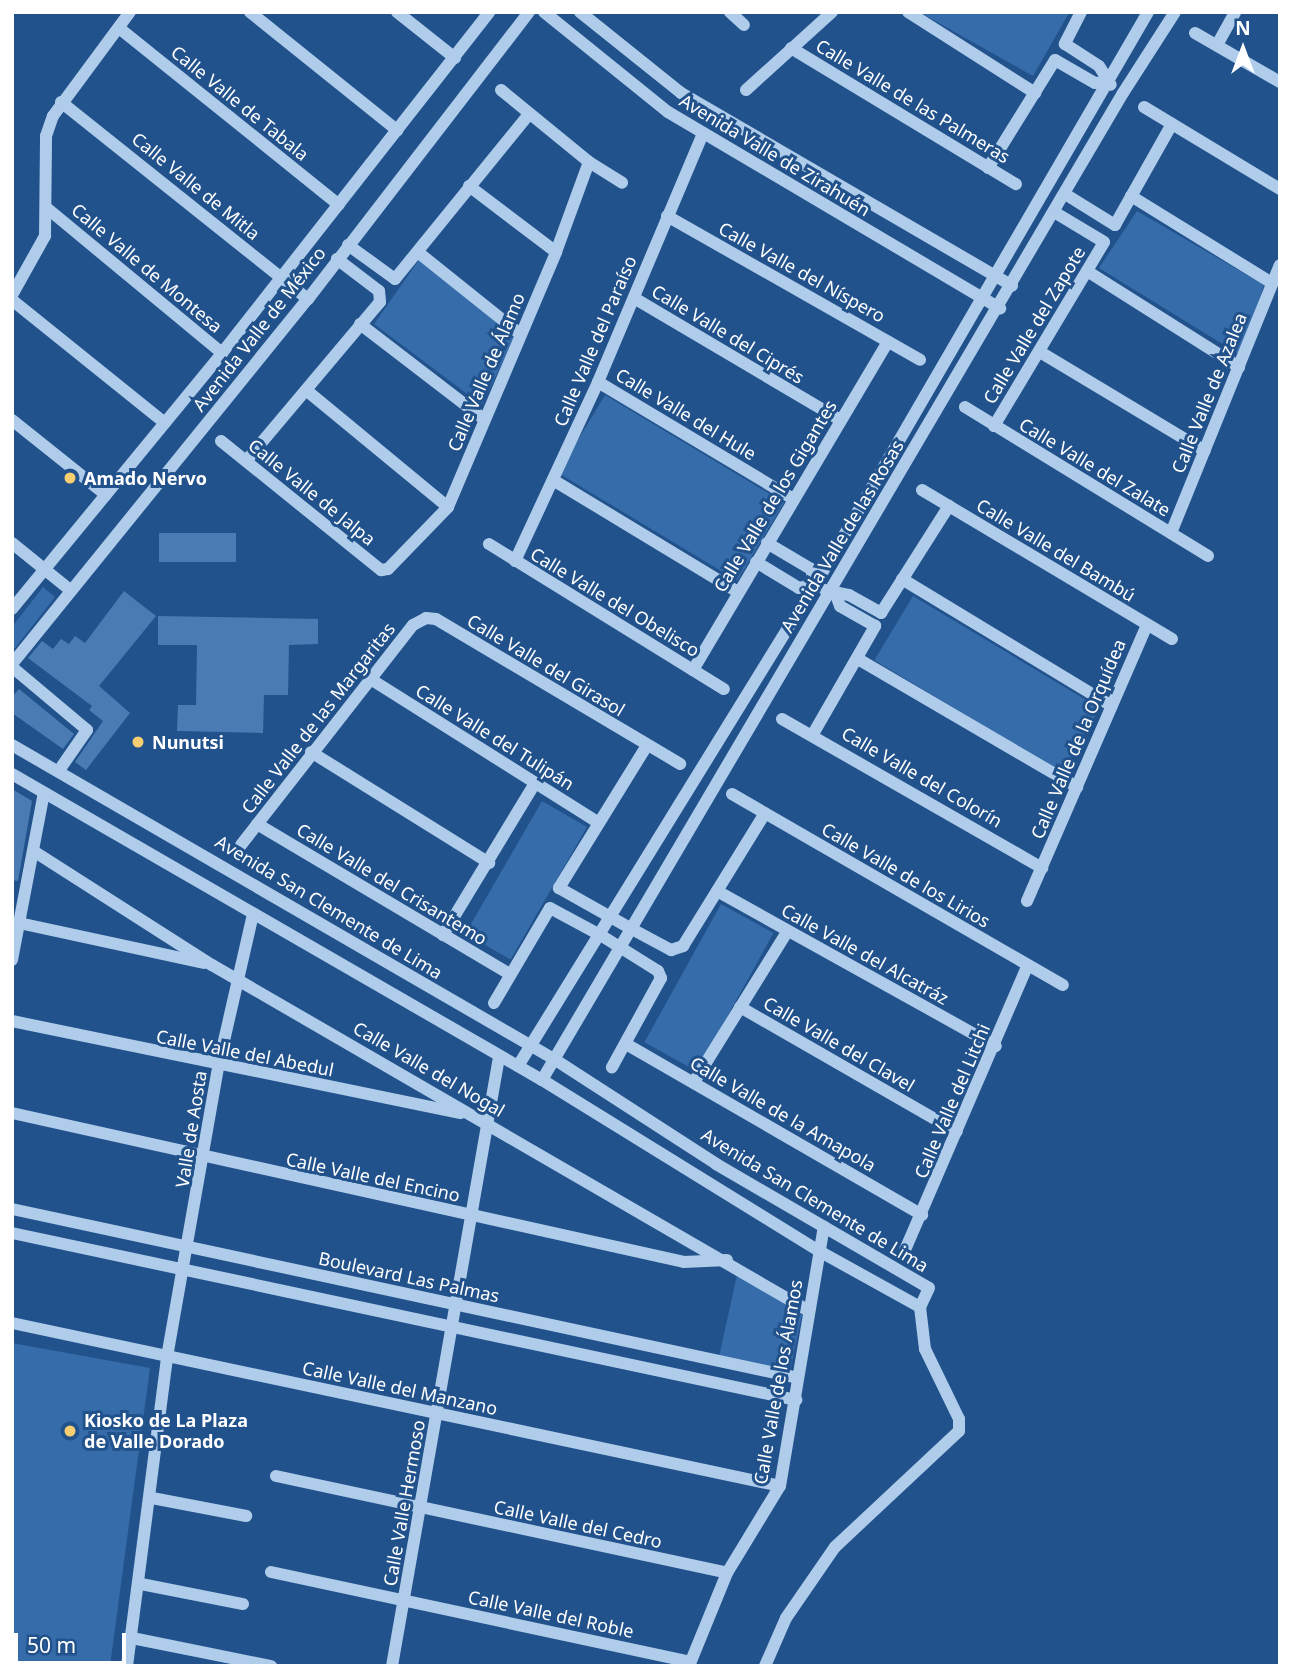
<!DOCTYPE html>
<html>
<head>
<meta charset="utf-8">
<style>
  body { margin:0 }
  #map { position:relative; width:1292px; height:1678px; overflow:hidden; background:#22528c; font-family:"Noto Sans",sans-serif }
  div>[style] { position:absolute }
  .green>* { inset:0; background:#356ca9; transform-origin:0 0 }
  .building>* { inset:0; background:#4a7cb3; transform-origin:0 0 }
  .minor>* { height:12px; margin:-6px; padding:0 6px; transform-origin:6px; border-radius:6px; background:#afcceb }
  .dots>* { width:19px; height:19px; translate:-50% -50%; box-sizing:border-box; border:4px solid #22528c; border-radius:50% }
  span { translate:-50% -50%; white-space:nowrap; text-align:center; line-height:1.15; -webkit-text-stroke:6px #22528c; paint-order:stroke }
  .street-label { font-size:18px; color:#fff }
  .poi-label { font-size:18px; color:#fff; font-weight:700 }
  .left { translate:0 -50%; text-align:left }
  .frame { position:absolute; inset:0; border:14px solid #fff; pointer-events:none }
  .north { position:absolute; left:1208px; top:14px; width:70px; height:70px; -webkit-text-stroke:5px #22528c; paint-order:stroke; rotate:0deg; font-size:19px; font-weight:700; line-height:28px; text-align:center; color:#fff }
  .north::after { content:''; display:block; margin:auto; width:24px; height:32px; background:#fff; clip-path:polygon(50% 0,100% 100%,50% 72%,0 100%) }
  .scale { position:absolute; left:14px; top:1633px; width:112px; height:32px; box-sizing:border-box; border:4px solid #fff; border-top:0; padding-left:9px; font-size:21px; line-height:24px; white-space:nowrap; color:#fff; -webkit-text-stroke:5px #22528c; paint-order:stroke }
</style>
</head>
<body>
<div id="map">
  <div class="green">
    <i style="clip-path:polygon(919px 12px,1067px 12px,1069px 13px,1033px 76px)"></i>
    <i style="clip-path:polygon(1137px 211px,1264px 285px,1242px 356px,1099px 268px)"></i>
    <i style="clip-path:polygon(421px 257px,514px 338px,482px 405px,374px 324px)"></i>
    <i style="left:605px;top:395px;width:209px;height:91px;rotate:31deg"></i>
    <i style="clip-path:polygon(43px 587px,55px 597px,12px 652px,12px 627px)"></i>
    <i style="left:913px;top:596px;width:218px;height:75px;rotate:31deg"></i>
    <i style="left:542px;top:801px;width:52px;height:153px;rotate:30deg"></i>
    <i style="left:721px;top:904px;width:60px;height:158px;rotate:29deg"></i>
    <i style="clip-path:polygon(737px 1275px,751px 1278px,802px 1315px,790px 1371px,719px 1357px)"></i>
    <i style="clip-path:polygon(12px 1343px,150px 1368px,110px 1666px,12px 1666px)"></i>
  </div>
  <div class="building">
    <i style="left:236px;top:533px;width:29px;height:77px;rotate:90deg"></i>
    <i style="clip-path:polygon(124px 591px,156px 616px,99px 686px,130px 713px,86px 770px,75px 762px,103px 721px,89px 710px,92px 706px,28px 658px,42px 641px,53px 649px,61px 639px,69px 644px,75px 636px,85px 643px)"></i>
    <i style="clip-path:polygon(158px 616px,318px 619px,318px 644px,289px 645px,288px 695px,264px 695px,263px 733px,177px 731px,178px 705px,196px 705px,197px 645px,158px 645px)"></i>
    <i style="clip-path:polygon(19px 689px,74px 734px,63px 749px,12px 713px,12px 697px)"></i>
    <i style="clip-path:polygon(12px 789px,32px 801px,18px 881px,12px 880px)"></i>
  </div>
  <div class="minor">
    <i style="left:250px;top:12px;width:189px;rotate:38.8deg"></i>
    <i style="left:397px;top:12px;width:74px;rotate:38.4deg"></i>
    <i style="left:544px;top:12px;width:159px;rotate:38.9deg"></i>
    <i style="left:668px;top:112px;width:386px;rotate:30.6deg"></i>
    <i style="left:580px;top:12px;width:129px;rotate:38.7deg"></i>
    <i style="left:681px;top:93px;width:383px;rotate:30.2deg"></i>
    <i style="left:730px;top:12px;width:19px;rotate:43deg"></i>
    <i style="left:908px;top:12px;width:151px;rotate:32.5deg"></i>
    <i style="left:1081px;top:12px;width:36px;rotate:117deg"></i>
    <i style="left:1065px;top:44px;width:40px;rotate:32.9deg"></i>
    <i style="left:1099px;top:66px;width:22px;rotate:58deg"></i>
    <i style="left:119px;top:28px;width:282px;rotate:38.8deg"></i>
    <i style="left:1195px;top:33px;width:98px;rotate:30deg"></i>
    <i style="left:1217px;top:45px;width:38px;rotate:-61deg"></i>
    <i style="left:791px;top:48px;width:263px;rotate:31.2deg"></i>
    <i style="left:501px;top:90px;width:114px;rotate:39.3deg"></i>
    <i style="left:589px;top:162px;width:39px;rotate:32deg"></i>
    <i style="left:746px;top:90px;width:116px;rotate:-42.2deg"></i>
    <i style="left:61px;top:102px;width:316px;rotate:38.6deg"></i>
    <i style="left:1144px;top:107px;width:159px;rotate:31.1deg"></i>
    <i style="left:988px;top:168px;width:127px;rotate:-58.2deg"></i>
    <i style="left:1055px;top:60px;width:46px;rotate:29.9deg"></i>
    <i style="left:1095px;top:83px;width:13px;rotate:-4deg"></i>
    <i style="left:469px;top:186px;width:109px;rotate:37.2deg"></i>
    <i style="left:1065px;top:194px;width:59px;rotate:31.8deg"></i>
    <i style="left:1115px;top:225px;width:116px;rotate:-60.6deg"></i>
    <i style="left:1131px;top:196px;width:166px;rotate:31.7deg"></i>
    <i style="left:48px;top:209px;width:226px;rotate:39.6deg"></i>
    <i style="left:667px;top:216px;width:291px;rotate:29.6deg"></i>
    <i style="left:348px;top:245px;width:58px;rotate:35.9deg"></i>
    <i style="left:395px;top:279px;width:213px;rotate:-50.9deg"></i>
    <i style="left:419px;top:253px;width:129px;rotate:38.7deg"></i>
    <i style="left:1087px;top:271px;width:180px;rotate:32.3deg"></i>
    <i style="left:12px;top:295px;width:68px;rotate:-60.8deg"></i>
    <i style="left:45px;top:236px;width:100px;rotate:-89.4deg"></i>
    <i style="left:46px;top:136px;width:21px;rotate:-71deg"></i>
    <i style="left:53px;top:116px;width:129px;rotate:-53.5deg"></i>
    <i style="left:634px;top:298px;width:239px;rotate:30.6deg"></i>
    <i style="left:12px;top:300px;width:196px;rotate:38.8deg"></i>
    <i style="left:360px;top:324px;width:156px;rotate:37.5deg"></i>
    <i style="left:1040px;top:352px;width:192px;rotate:31deg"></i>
    <i style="left:598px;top:382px;width:226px;rotate:30.9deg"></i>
    <i style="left:306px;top:390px;width:184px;rotate:39.5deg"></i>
    <i style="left:965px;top:407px;width:285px;rotate:31.5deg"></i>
    <i style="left:12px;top:420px;width:120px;rotate:38.6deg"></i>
    <i style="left:994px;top:426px;width:214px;rotate:-59.1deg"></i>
    <i style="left:1104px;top:242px;width:58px;rotate:-149deg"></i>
    <i style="left:221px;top:441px;width:206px;rotate:38.9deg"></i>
    <i style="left:381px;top:570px;width:7px;rotate:-8deg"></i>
    <i style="left:388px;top:569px;width:86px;rotate:-45.9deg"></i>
    <i style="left:448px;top:507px;width:277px;rotate:-67deg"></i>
    <i style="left:556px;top:252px;width:96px;rotate:-69.9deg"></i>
    <i style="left:246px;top:461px;width:208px;rotate:-49.9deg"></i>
    <i style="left:380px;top:302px;width:11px;rotate:-95deg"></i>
    <i style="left:379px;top:291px;width:53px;rotate:-142.7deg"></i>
    <i style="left:553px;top:480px;width:216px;rotate:31.2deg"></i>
    <i style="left:922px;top:490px;width:291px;rotate:30.8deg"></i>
    <i style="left:1171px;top:533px;width:289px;rotate:-67.9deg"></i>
    <i style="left:12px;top:543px;width:75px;rotate:39deg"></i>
    <i style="left:767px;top:543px;width:51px;rotate:30.6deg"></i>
    <i style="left:811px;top:569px;width:16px;rotate:75deg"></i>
    <i style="left:489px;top:544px;width:276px;rotate:31.7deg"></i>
    <i style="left:515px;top:561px;width:197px;rotate:-65.1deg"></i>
    <i style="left:598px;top:382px;width:270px;rotate:-67.1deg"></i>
    <i style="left:756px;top:562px;width:50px;rotate:31.2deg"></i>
    <i style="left:799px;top:588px;width:16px;rotate:-14deg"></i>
    <i style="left:902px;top:579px;width:245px;rotate:31.2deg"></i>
    <i style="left:825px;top:590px;width:25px;rotate:12deg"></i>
    <i style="left:849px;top:595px;width:37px;rotate:29deg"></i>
    <i style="left:881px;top:613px;width:127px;rotate:-57.6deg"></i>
    <i style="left:12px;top:609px;width:331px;rotate:-50.6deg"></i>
    <i style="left:222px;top:353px;width:433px;rotate:-51.9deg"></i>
    <i style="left:858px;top:659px;width:254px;rotate:30.3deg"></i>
    <i style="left:12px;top:664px;width:470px;rotate:-51deg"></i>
    <i style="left:308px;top:299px;width:362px;rotate:-52.4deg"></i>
    <i style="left:12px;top:667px;width:98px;rotate:40deg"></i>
    <i style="left:87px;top:730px;width:47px;rotate:124.7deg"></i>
    <i style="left:693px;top:670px;width:382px;rotate:-59.3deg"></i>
    <i style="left:372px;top:680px;width:268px;rotate:32.2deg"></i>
    <i style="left:782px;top:719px;width:300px;rotate:29.8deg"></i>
    <i style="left:813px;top:734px;width:125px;rotate:-60.1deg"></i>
    <i style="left:875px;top:626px;width:40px;rotate:-150.3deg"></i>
    <i style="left:840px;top:606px;width:12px;rotate:-110deg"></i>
    <i style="left:12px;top:745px;width:626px;rotate:30.09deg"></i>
    <i style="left:554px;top:1059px;width:193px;rotate:32.9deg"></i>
    <i style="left:716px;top:1164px;width:246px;rotate:30.2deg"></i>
    <i style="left:929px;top:1288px;width:21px;rotate:115deg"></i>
    <i style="left:920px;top:1307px;width:115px;rotate:-151deg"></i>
    <i style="left:819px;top:1251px;width:326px;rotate:-148.3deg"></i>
    <i style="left:542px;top:1080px;width:612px;rotate:-150deg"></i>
    <i style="left:646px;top:747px;width:166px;rotate:121.7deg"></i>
    <i style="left:559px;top:888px;width:81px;rotate:29.4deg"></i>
    <i style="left:630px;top:928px;width:47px;rotate:28.2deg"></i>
    <i style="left:671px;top:950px;width:13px;rotate:-18deg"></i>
    <i style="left:683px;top:946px;width:156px;rotate:-58.3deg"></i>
    <i style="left:311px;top:752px;width:210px;rotate:31.9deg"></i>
    <i style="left:732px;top:794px;width:382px;rotate:30deg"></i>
    <i style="left:257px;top:824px;width:294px;rotate:30.7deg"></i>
    <i style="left:241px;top:845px;width:279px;rotate:-52deg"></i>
    <i style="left:413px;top:625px;width:15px;rotate:-28deg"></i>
    <i style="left:426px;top:618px;width:10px;rotate:6deg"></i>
    <i style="left:436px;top:619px;width:284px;rotate:30.7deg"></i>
    <i style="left:35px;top:852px;width:210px;rotate:32.6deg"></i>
    <i style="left:212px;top:965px;width:690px;rotate:30.1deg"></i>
    <i style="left:717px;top:891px;width:319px;rotate:29.1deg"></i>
    <i style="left:1027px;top:901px;width:301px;rotate:-66.5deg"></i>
    <i style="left:19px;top:923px;width:189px;rotate:12.2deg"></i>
    <i style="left:443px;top:935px;width:175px;rotate:-58.8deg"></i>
    <i style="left:12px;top:960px;width:170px;rotate:-79.2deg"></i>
    <i style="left:494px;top:1003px;width:110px;rotate:-59.5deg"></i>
    <i style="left:550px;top:908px;width:59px;rotate:28.3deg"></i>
    <i style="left:602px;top:936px;width:66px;rotate:32deg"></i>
    <i style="left:658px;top:971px;width:8px;rotate:67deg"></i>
    <i style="left:661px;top:978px;width:102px;rotate:118.8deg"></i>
    <i style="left:740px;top:1007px;width:250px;rotate:29.9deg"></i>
    <i style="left:12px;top:1021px;width:458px;rotate:11.6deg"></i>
    <i style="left:626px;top:1044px;width:342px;rotate:30deg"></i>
    <i style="left:518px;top:1066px;width:591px;rotate:-58.35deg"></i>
    <i style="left:828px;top:563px;width:637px;rotate:-59.85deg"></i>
    <i style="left:542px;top:1080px;width:1145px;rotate:-59.52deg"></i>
    <i style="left:1123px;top:93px;width:96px;rotate:-57.3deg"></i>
    <i style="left:694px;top:1082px;width:176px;rotate:-58.2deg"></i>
    <i style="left:12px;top:1113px;width:688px;rotate:12.5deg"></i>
    <i style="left:684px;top:1262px;width:43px;rotate:-2.7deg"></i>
    <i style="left:12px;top:1209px;width:804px;rotate:12.13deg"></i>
    <i style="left:12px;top:1233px;width:802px;rotate:12.02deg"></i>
    <i style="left:905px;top:1250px;width:310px;rotate:-66.7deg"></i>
    <i style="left:12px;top:1323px;width:785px;rotate:11.98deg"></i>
    <i style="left:276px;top:1476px;width:461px;rotate:12.1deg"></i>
    <i style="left:152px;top:1498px;width:96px;rotate:10.8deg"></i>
    <i style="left:271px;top:1572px;width:429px;rotate:12.1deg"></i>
    <i style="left:141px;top:1584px;width:104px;rotate:11.1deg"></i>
    <i style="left:132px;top:1638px;width:142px;rotate:11.4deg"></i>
    <i style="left:127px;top:1666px;width:312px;rotate:-82.6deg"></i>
    <i style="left:167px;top:1357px;width:294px;rotate:-80deg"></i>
    <i style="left:218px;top:1067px;width:157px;rotate:-77.1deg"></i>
    <i style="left:392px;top:1666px;width:618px;rotate:-80.03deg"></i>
    <i style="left:689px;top:1666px;width:100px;rotate:-67.8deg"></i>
    <i style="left:727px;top:1573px;width:102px;rotate:-58.7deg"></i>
    <i style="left:780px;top:1486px;width:263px;rotate:-80.4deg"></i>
    <i style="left:765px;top:1666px;width:52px;rotate:-66.4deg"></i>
    <i style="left:786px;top:1618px;width:86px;rotate:-55.4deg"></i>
    <i style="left:835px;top:1547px;width:170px;rotate:-43.1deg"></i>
    <i style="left:959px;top:1431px;width:12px;rotate:-90deg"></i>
    <i style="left:959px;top:1419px;width:78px;rotate:-115.9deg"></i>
    <i style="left:925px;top:1349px;width:42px;rotate:-96.8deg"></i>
  </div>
  <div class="dots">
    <i style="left:70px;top:478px;background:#f7ce71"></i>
    <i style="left:138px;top:742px;background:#f7ce71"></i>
    <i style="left:70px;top:1431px;background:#f7ce71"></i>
  </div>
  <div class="street-label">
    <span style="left:913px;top:101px;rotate:31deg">Calle Valle de las Palmeras</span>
    <span style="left:240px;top:103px;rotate:39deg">Calle Valle de Tabala</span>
    <span style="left:775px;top:155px;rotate:31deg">Avenida Valle de Zirahuén</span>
    <span style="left:196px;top:186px;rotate:39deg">Calle Valle de Mitla</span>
    <span style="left:147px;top:268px;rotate:40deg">Calle Valle de Montesa</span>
    <span style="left:802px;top:272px;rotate:29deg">Calle Valle del Níspero</span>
    <span style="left:1034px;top:325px;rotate:-59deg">Calle Valle del Zapote</span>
    <span style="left:259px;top:329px;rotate:-52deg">Avenida Valle de México</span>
    <span style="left:728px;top:334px;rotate:31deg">Calle Valle del Ciprés</span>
    <span style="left:595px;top:341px;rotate:-67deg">Calle Valle del Paraíso</span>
    <span style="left:486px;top:372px;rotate:-67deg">Calle Valle de Álamo</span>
    <span style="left:1209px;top:393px;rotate:-68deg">Calle Valle de Azalea</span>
    <span style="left:686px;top:414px;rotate:31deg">Calle Valle del Hule</span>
    <span style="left:1095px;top:467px;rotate:31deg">Calle Valle del Zalate</span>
    <span style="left:312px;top:492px;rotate:39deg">Calle Valle de Jalpa</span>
    <span style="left:775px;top:496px;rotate:-59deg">Calle Valle de los Gigantes</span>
    <span style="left:842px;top:536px;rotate:-59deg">Avenida Valle de las Rosas</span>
    <span style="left:1056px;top:550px;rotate:31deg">Calle Valle del Bambú</span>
    <span style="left:615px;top:602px;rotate:31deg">Calle Valle del Obelisco</span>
    <span style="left:546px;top:665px;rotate:31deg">Calle Valle del Girasol</span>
    <span style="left:318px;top:718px;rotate:-52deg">Calle Valle de las Margaritas</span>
    <span style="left:495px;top:737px;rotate:32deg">Calle Valle del Tulipán</span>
    <span style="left:1078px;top:739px;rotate:-67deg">Calle Valle de la Orquídea</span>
    <span style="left:922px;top:777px;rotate:30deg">Calle Valle del Colorín</span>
    <span style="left:906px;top:875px;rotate:30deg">Calle Valle de los Lirios</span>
    <span style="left:392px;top:884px;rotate:31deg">Calle Valle del Crisantemo</span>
    <span style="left:329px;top:907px;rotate:31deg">Avenida San Clemente de Lima</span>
    <span style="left:865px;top:954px;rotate:29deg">Calle Valle del Alcatráz</span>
    <span style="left:839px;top:1044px;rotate:30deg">Calle Valle del Clavel</span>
    <span style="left:245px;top:1053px;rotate:11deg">Calle Valle del Abedul</span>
    <span style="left:429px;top:1069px;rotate:30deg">Calle Valle del Nogal</span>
    <span style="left:952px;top:1101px;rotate:-67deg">Calle Valle del Litchi</span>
    <span style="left:783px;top:1114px;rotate:30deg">Calle Valle de la Amapola</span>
    <span style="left:191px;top:1129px;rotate:-81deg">Valle de Aosta</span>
    <span style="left:373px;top:1177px;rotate:12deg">Calle Valle del Encino</span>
    <span style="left:815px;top:1200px;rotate:31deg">Avenida San Clemente de Lima</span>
    <span style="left:409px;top:1277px;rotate:12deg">Boulevard Las Palmas</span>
    <span style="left:778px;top:1382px;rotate:-80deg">Calle Valle de los Álamos</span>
    <span style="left:400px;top:1388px;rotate:12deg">Calle Valle del Manzano</span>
    <span style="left:404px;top:1503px;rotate:-80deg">Calle Valle Hermoso</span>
    <span style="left:578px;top:1524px;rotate:12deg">Calle Valle del Cedro</span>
    <span style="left:551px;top:1614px;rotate:12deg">Calle Valle del Roble</span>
  </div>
  <div class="poi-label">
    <span class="left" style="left:84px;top:478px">Amado Nervo</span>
    <span class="left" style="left:152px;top:742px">Nunutsi</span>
    <span class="left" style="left:84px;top:1431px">Kiosko de La Plaza<br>de Valle Dorado</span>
  </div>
  <div class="frame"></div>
  <div class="north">N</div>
  <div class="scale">50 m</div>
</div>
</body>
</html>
